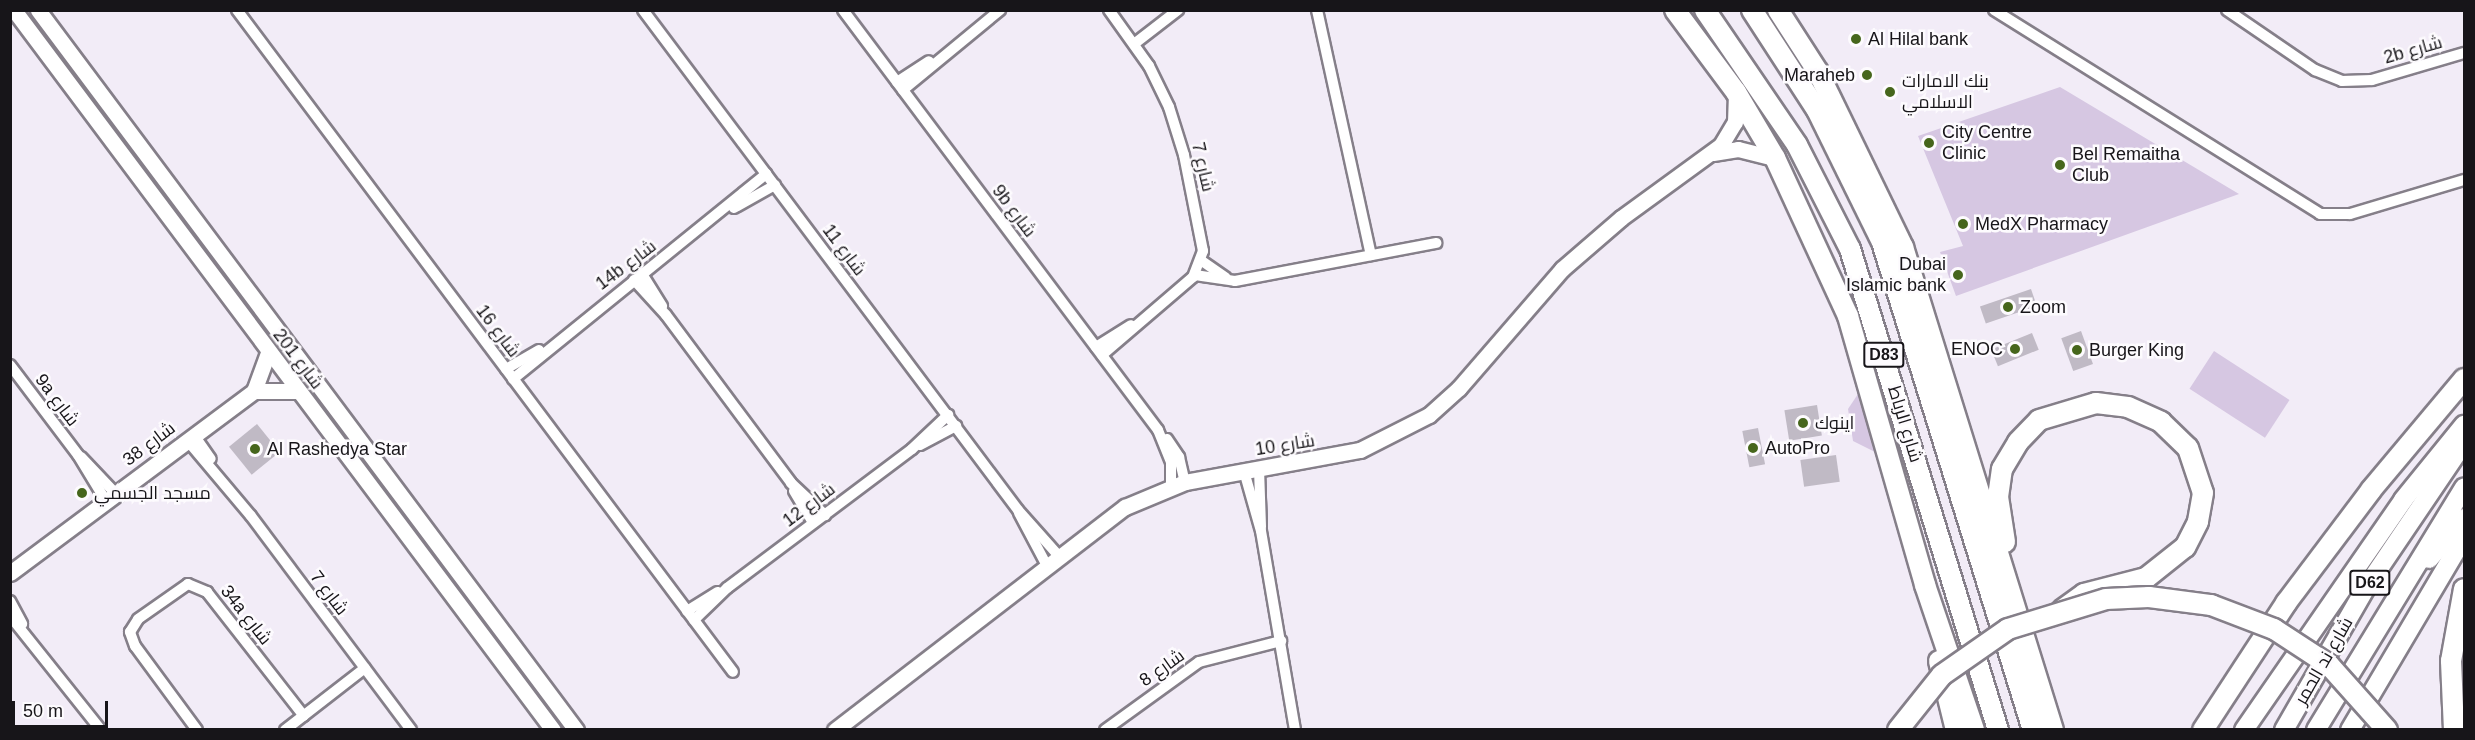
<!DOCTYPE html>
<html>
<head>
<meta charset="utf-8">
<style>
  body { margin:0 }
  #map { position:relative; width:2475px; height:740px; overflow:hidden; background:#f2ecf7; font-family:Helvetica,Cairo,sans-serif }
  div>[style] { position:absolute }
  .green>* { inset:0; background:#d6c7e2; transform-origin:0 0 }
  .building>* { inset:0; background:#c0bac5; transform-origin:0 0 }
  .roads { filter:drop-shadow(2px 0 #857f89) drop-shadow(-2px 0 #857f89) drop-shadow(0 2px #857f89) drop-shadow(0 -2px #857f89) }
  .street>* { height:10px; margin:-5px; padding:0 5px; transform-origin:5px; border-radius:5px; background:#fff }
  .secondary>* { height:15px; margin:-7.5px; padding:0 7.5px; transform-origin:7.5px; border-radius:7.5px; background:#fff }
  .primary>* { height:18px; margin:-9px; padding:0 9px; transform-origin:9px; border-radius:9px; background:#fff }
  .highway>* { height:20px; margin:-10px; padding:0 10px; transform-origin:10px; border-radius:10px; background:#fff }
  .bridges { filter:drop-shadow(2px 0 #857f89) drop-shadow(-2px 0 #857f89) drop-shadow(0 2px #857f89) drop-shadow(0 -2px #857f89) }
  .highway-bridge>* { height:20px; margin:-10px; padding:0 10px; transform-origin:10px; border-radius:10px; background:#fff }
  .dots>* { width:16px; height:16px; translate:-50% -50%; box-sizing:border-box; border:3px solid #fdfbfe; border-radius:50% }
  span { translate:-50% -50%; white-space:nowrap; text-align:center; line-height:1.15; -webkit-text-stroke:5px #fdfbfe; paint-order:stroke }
  .shield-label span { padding:2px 4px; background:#fdfbfe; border:2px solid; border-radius:4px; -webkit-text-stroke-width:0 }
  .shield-label { font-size:16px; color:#171519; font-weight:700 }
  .poi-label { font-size:18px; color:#171519 }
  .left { translate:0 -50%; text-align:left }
  .right { translate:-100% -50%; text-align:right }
  .street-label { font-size:18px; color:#171519 }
  .frame { position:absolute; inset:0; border:12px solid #171519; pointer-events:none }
  .scale { position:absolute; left:12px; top:701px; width:96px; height:27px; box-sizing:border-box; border:3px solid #171519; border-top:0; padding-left:8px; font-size:18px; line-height:21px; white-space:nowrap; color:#171519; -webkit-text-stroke:4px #fdfbfe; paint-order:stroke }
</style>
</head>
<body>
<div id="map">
  <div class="green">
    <i style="clip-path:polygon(2060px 87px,2239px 194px,1956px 296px,1940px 252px,1963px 246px,1918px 136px)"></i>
    <i style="left:2214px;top:351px;width:90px;height:45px;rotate:33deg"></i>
    <i style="clip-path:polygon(1860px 391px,1877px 453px,1853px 441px,1848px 409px)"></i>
  </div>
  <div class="building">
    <i style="left:2031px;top:289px;width:18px;height:54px;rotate:71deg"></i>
    <i style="left:2081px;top:331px;width:35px;height:21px;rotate:70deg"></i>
    <i style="left:2032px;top:333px;width:18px;height:44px;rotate:68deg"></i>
    <i style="left:1817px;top:405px;width:31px;height:33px;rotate:81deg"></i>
    <i style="left:257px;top:424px;width:36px;height:36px;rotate:51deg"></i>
    <i style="left:1758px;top:428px;width:37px;height:16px;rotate:79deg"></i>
    <i style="left:1836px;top:455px;width:27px;height:36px;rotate:82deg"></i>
  </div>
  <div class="roads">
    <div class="street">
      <i style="left:237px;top:10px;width:827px;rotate:53.16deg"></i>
      <i style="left:643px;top:10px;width:625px;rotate:53.13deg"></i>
      <i style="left:1018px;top:510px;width:60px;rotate:48.4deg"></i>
      <i style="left:843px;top:10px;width:525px;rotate:53.13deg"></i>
      <i style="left:1158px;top:430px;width:35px;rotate:68deg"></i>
      <i style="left:1171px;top:463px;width:23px;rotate:90deg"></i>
      <i style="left:1317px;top:10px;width:251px;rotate:77.6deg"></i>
      <i style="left:1994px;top:10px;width:385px;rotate:32deg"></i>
      <i style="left:2320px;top:214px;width:30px"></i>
      <i style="left:2350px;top:214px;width:119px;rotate:-16.6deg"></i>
      <i style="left:2227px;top:10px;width:107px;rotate:34.3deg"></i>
      <i style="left:2315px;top:70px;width:29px;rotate:22deg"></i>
      <i style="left:2342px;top:81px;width:30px;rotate:-2deg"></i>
      <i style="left:2372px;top:80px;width:96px;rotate:-16.4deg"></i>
      <i style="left:1134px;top:44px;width:56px;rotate:-37.7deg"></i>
      <i style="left:897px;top:82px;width:38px;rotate:-33deg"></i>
      <i style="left:903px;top:90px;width:126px;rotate:-39.5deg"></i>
      <i style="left:734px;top:208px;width:47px;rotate:-29.3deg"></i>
      <i style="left:1202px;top:261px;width:29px;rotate:35deg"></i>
      <i style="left:642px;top:274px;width:38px;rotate:58deg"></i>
      <i style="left:1195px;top:275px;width:40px;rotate:8.5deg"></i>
      <i style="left:1235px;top:281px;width:205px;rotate:-10.7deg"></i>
      <i style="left:634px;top:280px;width:47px;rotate:47.6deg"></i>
      <i style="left:666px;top:315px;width:209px;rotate:53.3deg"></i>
      <i style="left:791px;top:483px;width:47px;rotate:43.3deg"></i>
      <i style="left:1096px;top:347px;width:41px;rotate:-32.2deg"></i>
      <i style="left:1102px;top:355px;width:120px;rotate:-40.6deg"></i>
      <i style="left:1193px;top:277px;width:28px;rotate:-69deg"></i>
      <i style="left:1203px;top:251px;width:98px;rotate:-101.2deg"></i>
      <i style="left:1184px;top:155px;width:50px;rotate:-107.4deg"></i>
      <i style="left:1169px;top:107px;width:46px;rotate:-116deg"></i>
      <i style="left:1149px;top:66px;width:69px;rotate:-125.5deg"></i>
      <i style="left:10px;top:365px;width:113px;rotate:52.9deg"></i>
      <i style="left:78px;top:455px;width:54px;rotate:58.7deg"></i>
      <i style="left:506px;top:369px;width:38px;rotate:-30deg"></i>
      <i style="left:513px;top:379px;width:326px;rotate:-39deg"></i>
      <i style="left:194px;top:435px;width:29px;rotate:55deg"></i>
      <i style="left:1167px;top:439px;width:22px;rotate:56deg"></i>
      <i style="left:1179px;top:457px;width:26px;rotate:77deg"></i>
      <i style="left:187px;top:440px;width:99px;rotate:49.9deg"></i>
      <i style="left:251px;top:516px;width:267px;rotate:53.2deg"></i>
      <i style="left:920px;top:445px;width:41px;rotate:-27.8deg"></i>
      <i style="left:81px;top:457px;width:51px;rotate:46.6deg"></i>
      <i style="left:1259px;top:469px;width:58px;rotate:88deg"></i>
      <i style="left:1244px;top:471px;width:62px;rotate:74.2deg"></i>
      <i style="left:1261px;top:531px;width:202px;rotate:80.3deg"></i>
      <i style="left:794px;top:491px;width:37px;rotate:59deg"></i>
      <i style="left:1019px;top:513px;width:58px;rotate:62.1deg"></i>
      <i style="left:10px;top:601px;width:26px;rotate:62deg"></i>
      <i style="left:687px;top:611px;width:36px;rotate:-32deg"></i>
      <i style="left:10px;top:616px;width:146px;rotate:51.4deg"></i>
      <i style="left:694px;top:620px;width:46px;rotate:-44.1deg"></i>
      <i style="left:727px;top:588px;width:231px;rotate:-36.9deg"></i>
      <i style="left:912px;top:449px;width:50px;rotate:-43.4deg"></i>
      <i style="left:197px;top:730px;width:104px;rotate:-126.4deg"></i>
      <i style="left:135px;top:646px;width:15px;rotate:-110deg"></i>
      <i style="left:130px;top:632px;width:15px;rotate:-58deg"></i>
      <i style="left:138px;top:619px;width:61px;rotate:-35deg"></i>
      <i style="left:188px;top:584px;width:21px;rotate:23deg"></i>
      <i style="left:207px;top:592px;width:157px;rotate:52deg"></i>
      <i style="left:285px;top:730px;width:101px;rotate:-37.8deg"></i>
      <i style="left:1105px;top:730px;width:116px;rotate:-35.9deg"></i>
      <i style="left:1199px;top:662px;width:85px;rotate:-14.4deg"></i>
    </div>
    <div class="secondary">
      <i style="left:14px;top:10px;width:899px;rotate:53.18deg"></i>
      <i style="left:38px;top:10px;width:899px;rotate:53.23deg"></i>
      <i style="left:1713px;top:153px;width:25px;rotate:-9deg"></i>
      <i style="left:1738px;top:149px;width:38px;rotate:14deg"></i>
      <i style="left:254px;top:391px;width:43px"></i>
      <i style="left:10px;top:573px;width:304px;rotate:-36.7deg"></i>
      <i style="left:254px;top:391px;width:40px;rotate:-69.8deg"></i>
      <i style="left:835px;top:730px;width:366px;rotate:-37.6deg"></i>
      <i style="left:1125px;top:507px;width:65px;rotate:-22.6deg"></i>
      <i style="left:1185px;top:482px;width:178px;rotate:-10.4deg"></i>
      <i style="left:1360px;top:450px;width:77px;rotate:-26.9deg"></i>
      <i style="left:1429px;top:415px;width:40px;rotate:-42deg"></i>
      <i style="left:1459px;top:388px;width:157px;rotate:-49.1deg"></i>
      <i style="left:1562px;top:269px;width:78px;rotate:-40.8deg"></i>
      <i style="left:1621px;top:218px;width:124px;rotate:-36.1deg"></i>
      <i style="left:1721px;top:145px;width:27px;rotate:-59deg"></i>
      <i style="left:1735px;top:122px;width:29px;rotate:-88deg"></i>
    </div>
    <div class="primary">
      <i style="left:2429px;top:559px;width:54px;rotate:-49.5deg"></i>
      <i style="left:2244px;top:730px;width:280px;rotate:-55.3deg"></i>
      <i style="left:2403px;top:500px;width:97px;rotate:-50.9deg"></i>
      <i style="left:2284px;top:730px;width:163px;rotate:-60.1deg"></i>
      <i style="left:2365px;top:589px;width:176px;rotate:-55.9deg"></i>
      <i style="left:2316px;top:730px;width:284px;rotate:-58.6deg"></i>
      <i style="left:2350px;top:730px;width:224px;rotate:-59.4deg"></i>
    </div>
    <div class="highway">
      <i style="left:1675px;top:10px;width:102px;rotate:53.4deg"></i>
      <i style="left:1736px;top:92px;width:77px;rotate:59.4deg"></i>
      <i style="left:1775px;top:158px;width:174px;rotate:65.2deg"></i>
      <i style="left:1848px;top:316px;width:280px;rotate:74deg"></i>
      <i style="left:1925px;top:585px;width:153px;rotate:71.3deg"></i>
      <i style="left:1705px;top:10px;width:163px;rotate:55.7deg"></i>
      <i style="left:1797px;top:145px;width:117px;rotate:63deg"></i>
      <i style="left:1850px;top:249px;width:503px;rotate:72.9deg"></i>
      <i style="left:1752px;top:10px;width:119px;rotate:57deg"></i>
      <i style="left:1817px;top:110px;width:147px;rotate:63.8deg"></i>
      <i style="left:1882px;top:242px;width:511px;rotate:72.81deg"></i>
      <i style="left:1778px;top:10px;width:74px;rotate:57.2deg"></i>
      <i style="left:1818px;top:72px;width:195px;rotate:64.1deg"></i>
      <i style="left:1903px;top:247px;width:506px;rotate:72.75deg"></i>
      <i style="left:2005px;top:542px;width:46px;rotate:-98.8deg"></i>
      <i style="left:1998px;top:497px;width:28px;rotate:-82deg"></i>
      <i style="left:2002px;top:469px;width:31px;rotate:-59deg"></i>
      <i style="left:2018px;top:442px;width:30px;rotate:-46deg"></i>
      <i style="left:2039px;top:420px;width:59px;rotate:-16.6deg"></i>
      <i style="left:2096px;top:403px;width:32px;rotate:7deg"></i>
      <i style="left:2128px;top:407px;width:36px;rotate:24deg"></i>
      <i style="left:2161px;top:422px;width:37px;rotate:44deg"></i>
      <i style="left:2188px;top:448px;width:47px;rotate:71.6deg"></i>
      <i style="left:2203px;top:493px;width:29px;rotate:100deg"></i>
      <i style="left:2198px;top:522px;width:28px;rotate:117deg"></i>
      <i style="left:2185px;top:547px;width:50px;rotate:141.5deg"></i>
      <i style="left:2146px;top:578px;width:64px;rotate:165.5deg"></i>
      <i style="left:2084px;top:594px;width:27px;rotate:144deg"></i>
      <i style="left:1939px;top:661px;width:71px;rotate:76.2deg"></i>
      <i style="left:2203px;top:730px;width:152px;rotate:-56.8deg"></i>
      <i style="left:2286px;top:603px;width:141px;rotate:-53deg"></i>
      <i style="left:2371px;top:490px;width:145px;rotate:-50deg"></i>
      <i style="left:2454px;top:730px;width:69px;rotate:-92.5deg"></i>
      <i style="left:2451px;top:661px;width:73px;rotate:-79.8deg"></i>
    </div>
  </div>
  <div class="bridges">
    <div class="highway-bridge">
      <i style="left:1898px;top:730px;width:70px;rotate:-51.3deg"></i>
      <i style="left:1942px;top:675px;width:80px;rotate:-34.9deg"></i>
      <i style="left:2008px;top:629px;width:102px;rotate:-17deg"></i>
      <i style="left:2106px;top:599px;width:43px;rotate:-2.7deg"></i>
      <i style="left:2149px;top:597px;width:63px;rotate:7.4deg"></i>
      <i style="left:2211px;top:605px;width:67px;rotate:20.9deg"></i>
      <i style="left:2274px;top:629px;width:66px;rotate:33.2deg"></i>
      <i style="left:2329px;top:665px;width:87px;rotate:48.3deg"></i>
    </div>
  </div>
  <div class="dots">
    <i style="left:1856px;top:39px;background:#46661c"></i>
    <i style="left:1867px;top:75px;background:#46661c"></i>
    <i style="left:1890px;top:92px;background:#46661c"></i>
    <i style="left:1929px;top:143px;background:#46661c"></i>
    <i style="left:2060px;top:165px;background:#46661c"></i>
    <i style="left:1963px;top:224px;background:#46661c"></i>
    <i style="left:1958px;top:275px;background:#46661c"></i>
    <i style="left:2008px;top:307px;background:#46661c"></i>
    <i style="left:2015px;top:349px;background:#46661c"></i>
    <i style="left:2077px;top:350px;background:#46661c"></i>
    <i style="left:1803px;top:423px;background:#46661c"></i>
    <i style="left:1753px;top:448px;background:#46661c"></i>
    <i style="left:255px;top:449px;background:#46661c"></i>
    <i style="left:82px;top:493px;background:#46661c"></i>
  </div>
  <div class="shield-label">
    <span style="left:1884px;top:355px">D83</span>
    <span style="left:2370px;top:583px">D62</span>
  </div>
  <div class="poi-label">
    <span class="left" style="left:1868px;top:39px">Al Hilal bank</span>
    <span class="right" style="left:1855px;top:75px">Maraheb</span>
    <span class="left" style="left:1902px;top:92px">بنك الامارات<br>الاسلامي</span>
    <span class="left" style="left:1942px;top:143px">City Centre<br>Clinic</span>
    <span class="left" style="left:2072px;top:165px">Bel Remaitha<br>Club</span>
    <span class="left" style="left:1975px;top:224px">MedX Pharmacy</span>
    <span class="right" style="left:1946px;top:275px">Dubai<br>Islamic bank</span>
    <span class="left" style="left:2020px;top:307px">Zoom</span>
    <span class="right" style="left:2003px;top:349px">ENOC</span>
    <span class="left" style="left:2089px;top:350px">Burger King</span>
    <span class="left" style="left:1815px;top:423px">اينوك</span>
    <span class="left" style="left:1765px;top:448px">AutoPro</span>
    <span class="left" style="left:267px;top:449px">Al Rashedya Star</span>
    <span class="left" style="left:94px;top:493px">مسجد الجسمي</span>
  </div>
  <div class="street-label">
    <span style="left:2413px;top:50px;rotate:-16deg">2b شارع</span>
    <span style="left:1203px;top:167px;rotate:77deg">شارع 7</span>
    <span style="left:1014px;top:211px;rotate:53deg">9b شارع</span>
    <span style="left:844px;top:250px;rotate:53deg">شارع 11</span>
    <span style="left:626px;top:265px;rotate:-37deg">14b شارع</span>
    <span style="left:498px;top:331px;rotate:53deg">شارع 16</span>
    <span style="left:298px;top:359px;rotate:53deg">شارع 201</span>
    <span style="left:57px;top:400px;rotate:53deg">9a شارع</span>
    <span style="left:1905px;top:424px;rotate:73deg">شارع الرباط</span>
    <span style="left:149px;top:444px;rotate:-37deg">شارع 38</span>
    <span style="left:1285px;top:445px;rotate:-9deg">شارع 10</span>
    <span style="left:809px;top:505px;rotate:-37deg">شارع 12</span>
    <span style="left:329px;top:593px;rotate:53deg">شارع 7</span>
    <span style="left:246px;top:615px;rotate:52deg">34a شارع</span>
    <span style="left:2324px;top:661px;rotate:-60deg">شارع ند الحمر</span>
    <span style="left:1162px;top:668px;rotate:-35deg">شارع 8</span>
  </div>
  <div class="frame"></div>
  <div class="scale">50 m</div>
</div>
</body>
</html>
